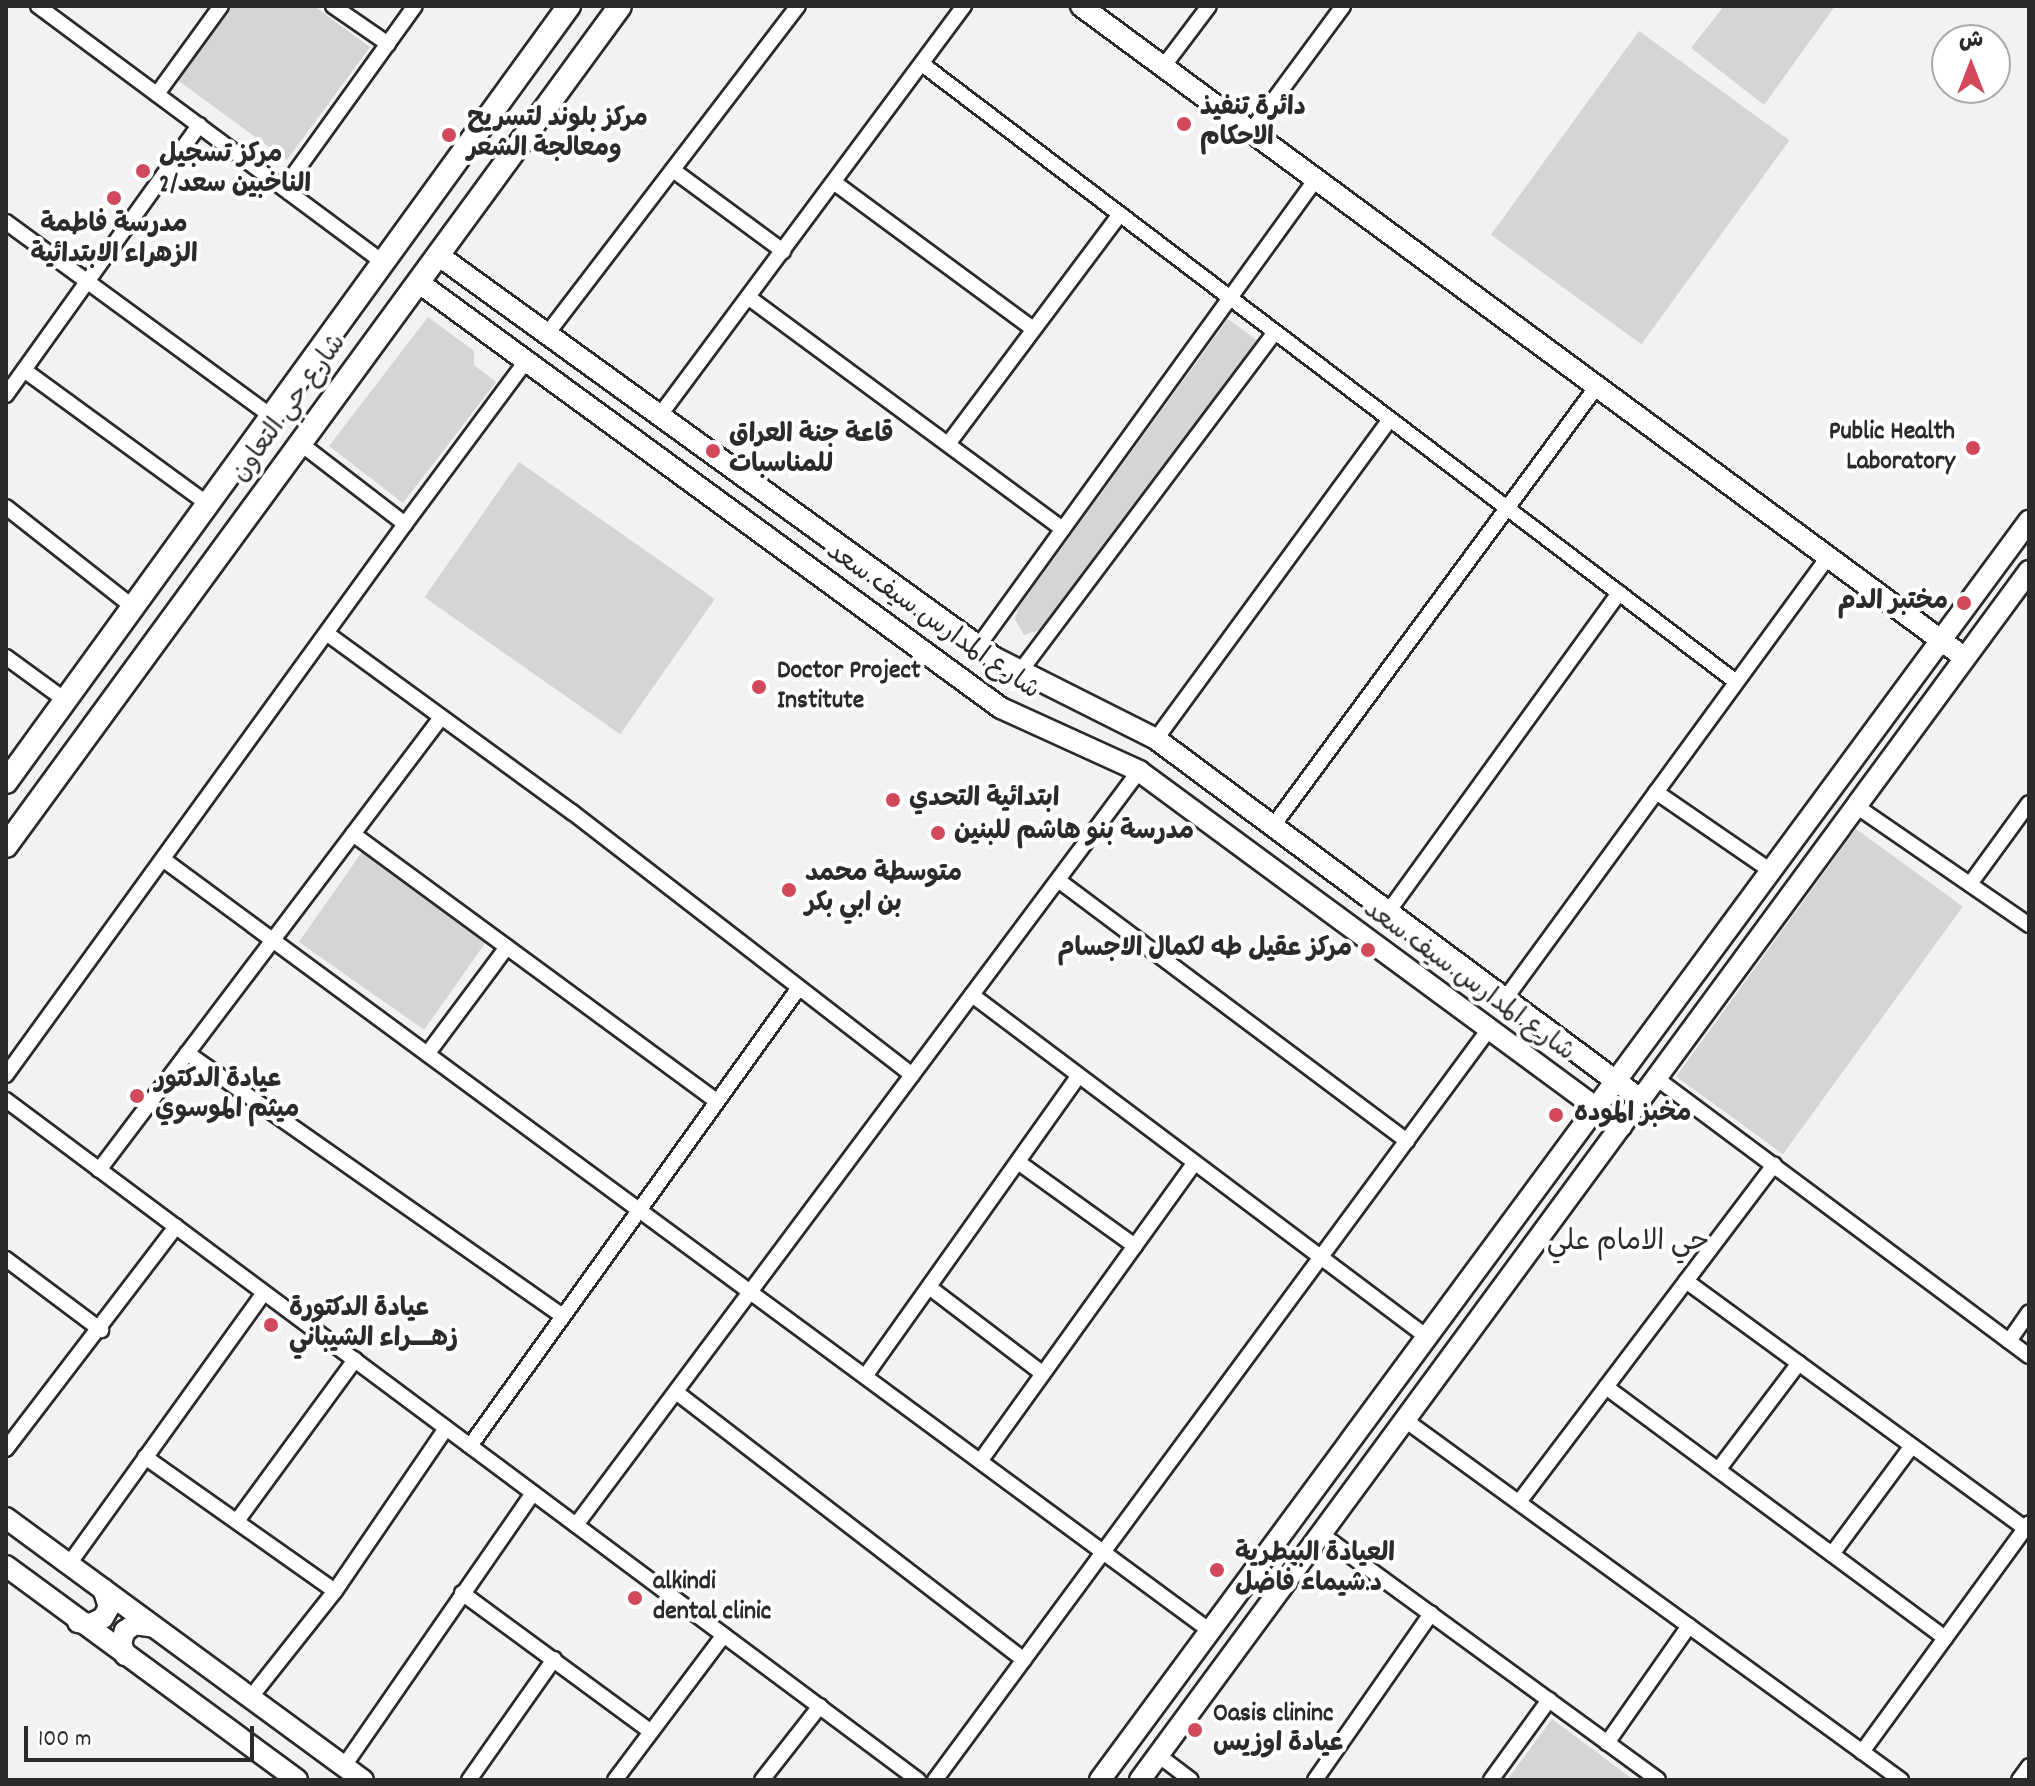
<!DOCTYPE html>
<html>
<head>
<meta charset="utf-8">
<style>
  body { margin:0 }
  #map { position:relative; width:2035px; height:1786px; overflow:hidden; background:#f2f2f2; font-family:Dekko,"Playpen Sans Arabic",sans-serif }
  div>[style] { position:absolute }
  .green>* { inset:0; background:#d5d5d5; transform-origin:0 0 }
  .roads { filter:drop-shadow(2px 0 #2b2b2b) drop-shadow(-2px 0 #2b2b2b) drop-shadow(0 2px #2b2b2b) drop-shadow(0 -2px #2b2b2b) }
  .street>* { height:14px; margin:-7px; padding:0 7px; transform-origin:7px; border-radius:7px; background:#fff }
  .secondary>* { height:20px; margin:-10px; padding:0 10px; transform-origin:10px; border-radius:10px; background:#fff }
  .primary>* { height:22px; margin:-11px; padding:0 11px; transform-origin:11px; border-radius:11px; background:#fff }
  .dots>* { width:22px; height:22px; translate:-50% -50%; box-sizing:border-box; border:4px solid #fff; border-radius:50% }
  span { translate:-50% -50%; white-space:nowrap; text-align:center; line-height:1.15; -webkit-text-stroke:8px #fff; paint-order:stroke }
  .poi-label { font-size:26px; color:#2b2b2b; font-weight:700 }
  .left { translate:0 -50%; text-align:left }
  .right { translate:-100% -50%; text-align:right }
  .street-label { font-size:26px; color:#2b2b2b }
  .neighbourhood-label { font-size:28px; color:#2b2b2b }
  .frame { position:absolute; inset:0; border:8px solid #2b2b2b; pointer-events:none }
  .north { position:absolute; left:1931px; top:24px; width:80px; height:80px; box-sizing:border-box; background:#fff; border:2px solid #aaa; border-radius:50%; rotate:0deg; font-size:22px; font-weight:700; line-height:32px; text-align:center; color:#2b2b2b }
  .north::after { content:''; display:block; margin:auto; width:28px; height:36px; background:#d1495b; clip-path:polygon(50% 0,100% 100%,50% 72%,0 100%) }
  .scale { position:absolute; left:24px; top:1726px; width:230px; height:36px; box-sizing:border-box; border:4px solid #2b2b2b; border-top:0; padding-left:10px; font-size:24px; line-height:28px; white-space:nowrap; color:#2b2b2b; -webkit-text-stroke:6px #fff; paint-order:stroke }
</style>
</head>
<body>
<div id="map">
  <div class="green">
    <i style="clip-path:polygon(230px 6px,314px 6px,370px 47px,287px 160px,176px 79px)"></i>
    <i style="clip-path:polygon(1724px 6px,1835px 6px,1764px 105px,1691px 48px)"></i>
    <i style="left:1639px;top:31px;width:186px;height:252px;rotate:36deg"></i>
    <i style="clip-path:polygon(428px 317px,474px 351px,474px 365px,496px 382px,403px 503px,329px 446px)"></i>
    <i style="clip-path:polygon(1228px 319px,1258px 341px,1055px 625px,1024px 635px,1015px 619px,1018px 608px)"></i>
    <i style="left:519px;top:462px;width:239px;height:165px;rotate:35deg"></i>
    <i style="left:1856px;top:829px;width:132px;height:306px;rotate:36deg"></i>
    <i style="left:362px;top:852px;width:153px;height:110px;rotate:35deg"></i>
    <i style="clip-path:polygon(1552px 1719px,1634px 1780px,1507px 1780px)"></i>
  </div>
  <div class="roads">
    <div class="street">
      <i style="left:38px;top:6px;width:430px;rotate:36.6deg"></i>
      <i style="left:333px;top:6px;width:67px;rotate:34.6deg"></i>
      <i style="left:922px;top:64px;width:1021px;rotate:37.2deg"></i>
      <i style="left:1163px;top:67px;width:76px;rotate:-53deg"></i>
      <i style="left:157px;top:94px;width:109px;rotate:-54deg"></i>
      <i style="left:1251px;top:131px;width:155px;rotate:-53.6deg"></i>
      <i style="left:673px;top:170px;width:137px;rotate:36.4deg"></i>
      <i style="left:835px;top:183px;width:246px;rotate:36.4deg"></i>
      <i style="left:284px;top:188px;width:224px;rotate:-54.3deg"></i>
      <i style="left:6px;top:222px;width:327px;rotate:36.2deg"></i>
      <i style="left:748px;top:297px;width:391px;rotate:36.4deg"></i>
      <i style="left:547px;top:334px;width:413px;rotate:-52.6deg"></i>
      <i style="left:24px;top:370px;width:228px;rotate:36.1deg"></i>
      <i style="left:6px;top:395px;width:332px;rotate:-54.4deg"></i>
      <i style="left:660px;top:415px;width:510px;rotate:-53.38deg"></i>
      <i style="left:948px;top:444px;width:287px;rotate:-53.2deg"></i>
      <i style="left:6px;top:507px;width:162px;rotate:38.2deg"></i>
      <i style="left:405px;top:524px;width:204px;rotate:-53.4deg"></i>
      <i style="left:329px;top:635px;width:301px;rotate:36.1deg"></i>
      <i style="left:572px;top:812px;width:430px;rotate:37.7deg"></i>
      <i style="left:979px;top:645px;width:575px;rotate:-54.13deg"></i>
      <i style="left:6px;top:657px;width:73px;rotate:36.1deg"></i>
      <i style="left:1019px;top:673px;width:426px;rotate:-53.1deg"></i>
      <i style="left:1156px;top:739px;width:396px;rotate:-53.8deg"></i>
      <i style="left:1656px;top:792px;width:140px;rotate:34.5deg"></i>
      <i style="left:1856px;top:806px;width:210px;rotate:34.5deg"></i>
      <i style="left:1273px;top:826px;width:546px;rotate:-53.63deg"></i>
      <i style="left:353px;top:834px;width:451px;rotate:36.3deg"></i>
      <i style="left:164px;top:860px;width:1299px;rotate:36.39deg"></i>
      <i style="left:1058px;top:880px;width:436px;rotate:36.8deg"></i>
      <i style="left:1970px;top:884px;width:100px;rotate:-53.9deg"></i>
      <i style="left:1388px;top:912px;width:394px;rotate:-54.1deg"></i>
      <i style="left:972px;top:995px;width:569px;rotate:36.93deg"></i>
      <i style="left:1505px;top:999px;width:547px;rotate:-53.84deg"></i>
      <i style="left:187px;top:1053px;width:459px;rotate:35deg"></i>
      <i style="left:428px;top:1053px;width:132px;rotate:-53.3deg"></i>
      <i style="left:6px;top:1075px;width:680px;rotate:-54.09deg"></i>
      <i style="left:405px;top:524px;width:133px;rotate:-142.4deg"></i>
      <i style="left:1656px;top:1078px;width:465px;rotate:36.7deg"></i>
      <i style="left:6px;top:1100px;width:1138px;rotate:36.71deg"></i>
      <i style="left:1018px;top:1162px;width:144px;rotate:35.7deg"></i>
      <i style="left:99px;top:1170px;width:565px;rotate:-52.91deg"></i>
      <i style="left:6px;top:1259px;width:119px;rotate:36.8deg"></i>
      <i style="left:1686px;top:1281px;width:419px;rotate:36.1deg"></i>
      <i style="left:929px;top:1287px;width:143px;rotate:37.3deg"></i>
      <i style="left:2009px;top:1341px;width:35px;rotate:-55deg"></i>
      <i style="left:866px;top:1375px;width:366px;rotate:-54.6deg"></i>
      <i style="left:1606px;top:1387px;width:422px;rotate:36.5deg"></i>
      <i style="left:676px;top:1392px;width:439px;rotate:37.6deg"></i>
      <i style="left:1405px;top:1420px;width:613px;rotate:35.97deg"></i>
      <i style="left:470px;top:1446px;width:563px;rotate:-54.33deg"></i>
      <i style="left:6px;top:1449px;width:280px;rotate:-52.6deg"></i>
      <i style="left:145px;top:1457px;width:232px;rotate:35.2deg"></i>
      <i style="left:981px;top:1460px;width:365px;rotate:-54.3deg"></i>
      <i style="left:1718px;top:1470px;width:134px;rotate:-52.9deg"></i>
      <i style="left:1519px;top:1502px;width:423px;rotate:-52.9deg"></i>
      <i style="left:237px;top:1521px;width:200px;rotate:-53.8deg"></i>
      <i style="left:576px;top:1525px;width:941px;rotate:-53.25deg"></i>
      <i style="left:1321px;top:1534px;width:417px;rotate:36.1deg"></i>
      <i style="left:1832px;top:1554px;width:134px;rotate:-53.5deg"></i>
      <i style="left:69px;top:1564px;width:334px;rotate:-54.3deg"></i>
      <i style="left:462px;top:1593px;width:233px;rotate:36.3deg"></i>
      <i style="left:251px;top:1697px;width:135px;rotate:-51.6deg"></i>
      <i style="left:335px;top:1591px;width:197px;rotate:-55.7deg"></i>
      <i style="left:1607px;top:1743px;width:143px;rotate:-55deg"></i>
      <i style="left:1862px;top:1752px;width:283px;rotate:-53.9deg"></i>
      <i style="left:1158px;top:1755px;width:41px;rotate:37.1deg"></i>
      <i style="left:344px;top:1766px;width:332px;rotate:-55.3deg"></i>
      <i style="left:469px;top:1780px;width:148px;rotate:-54.9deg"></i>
      <i style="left:615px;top:1780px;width:181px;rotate:-53.1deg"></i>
      <i style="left:762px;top:1780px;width:94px;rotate:-51.9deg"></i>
      <i style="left:935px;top:1780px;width:933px;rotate:-53.58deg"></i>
      <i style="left:1315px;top:1780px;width:203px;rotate:-55.1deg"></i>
      <i style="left:1491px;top:1780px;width:99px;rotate:-54.1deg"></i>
      <i style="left:2019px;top:1780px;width:17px;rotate:-54deg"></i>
    </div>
    <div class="secondary">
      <i style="left:1081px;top:6px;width:1098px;rotate:36.41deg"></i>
      <i style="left:438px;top:255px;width:688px;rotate:35.89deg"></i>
      <i style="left:995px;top:658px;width:180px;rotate:26.7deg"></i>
      <i style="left:1156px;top:739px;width:603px;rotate:36.64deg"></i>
      <i style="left:418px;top:282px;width:722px;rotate:36.16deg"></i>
      <i style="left:1001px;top:708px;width:152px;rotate:24.5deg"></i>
      <i style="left:1139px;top:771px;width:599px;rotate:36.37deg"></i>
      <i style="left:6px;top:1518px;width:443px;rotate:36.3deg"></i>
      <i style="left:6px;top:1566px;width:361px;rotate:36.3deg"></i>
      <i style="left:78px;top:1622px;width:13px;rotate:9deg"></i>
      <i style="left:91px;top:1624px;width:13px;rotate:-27deg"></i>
      <i style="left:103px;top:1618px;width:13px;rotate:-61deg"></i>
      <i style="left:109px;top:1607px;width:19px;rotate:-108deg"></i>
      <i style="left:125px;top:1655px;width:13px;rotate:-108deg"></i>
      <i style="left:121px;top:1643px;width:13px;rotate:-72deg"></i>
      <i style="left:125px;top:1631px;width:12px;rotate:-35deg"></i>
      <i style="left:135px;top:1624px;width:19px;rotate:9deg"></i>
      <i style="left:1100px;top:1780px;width:1565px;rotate:-53.58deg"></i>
      <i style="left:1140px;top:1780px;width:1501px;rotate:-53.67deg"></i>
    </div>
    <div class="primary">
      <i style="left:6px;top:782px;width:959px;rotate:-54.04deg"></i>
      <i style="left:6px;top:846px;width:1040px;rotate:-53.83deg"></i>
    </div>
  </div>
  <div class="dots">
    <i style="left:1184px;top:124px;background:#d1495b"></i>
    <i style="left:449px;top:135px;background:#d1495b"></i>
    <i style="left:143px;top:171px;background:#d1495b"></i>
    <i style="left:114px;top:198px;background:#d1495b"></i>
    <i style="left:1973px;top:448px;background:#d1495b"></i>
    <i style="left:713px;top:451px;background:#d1495b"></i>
    <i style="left:1964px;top:603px;background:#d1495b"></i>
    <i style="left:759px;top:687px;background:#d1495b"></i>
    <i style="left:893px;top:800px;background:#d1495b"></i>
    <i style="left:938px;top:833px;background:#d1495b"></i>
    <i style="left:789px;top:890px;background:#d1495b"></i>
    <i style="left:1368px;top:950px;background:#d1495b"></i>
    <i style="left:137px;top:1096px;background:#d1495b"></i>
    <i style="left:1556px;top:1115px;background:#d1495b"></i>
    <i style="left:271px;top:1325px;background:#d1495b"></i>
    <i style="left:1217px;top:1570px;background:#d1495b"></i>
    <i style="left:635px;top:1598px;background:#d1495b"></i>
    <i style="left:1195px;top:1730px;background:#d1495b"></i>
  </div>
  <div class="poi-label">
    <span class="left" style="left:1200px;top:124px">دائرة تنفيذ<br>الاحكام</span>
    <span class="left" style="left:467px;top:135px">مركز بلوند لتسريح<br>ومعالجة الشعر</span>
    <span class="left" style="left:159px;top:171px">مركز تسجيل<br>الناخبين سعد/2</span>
    <span style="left:114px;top:241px">مدرسة فاطمة<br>الزهراء الابتدائية</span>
    <span class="right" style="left:1955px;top:448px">Public Health<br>Laboratory</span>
    <span class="left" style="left:729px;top:451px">قاعة جنة العراق<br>للمناسبات</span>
    <span class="right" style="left:1948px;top:603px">مختبر الدم</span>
    <span class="left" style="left:777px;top:687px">Doctor Project<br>Institute</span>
    <span class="left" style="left:909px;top:800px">ابتدائية التحدي</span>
    <span class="left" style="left:954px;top:833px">مدرسة بنو هاشم للبنين</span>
    <span class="left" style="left:805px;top:890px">متوسطة محمد<br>بن ابي بكر</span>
    <span class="right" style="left:1352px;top:950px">مركز عقيل طه لكمال الاجسام</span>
    <span class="left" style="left:155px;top:1096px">عيادة الدكتور<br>ميثم الموسوي</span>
    <span class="left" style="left:1574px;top:1115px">مخبز الموده</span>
    <span class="left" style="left:289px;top:1325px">عيادة الدكتورة<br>زهـــراء الشيباني</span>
    <span class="left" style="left:1235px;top:1570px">العيادة البيطرية<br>د.شيماء فاضل</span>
    <span class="left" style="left:653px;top:1598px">alkindi<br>dental clinic</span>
    <span class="left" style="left:1213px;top:1730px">Oasis clininc<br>عيادة اوزيس</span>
  </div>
  <div class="street-label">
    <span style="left:290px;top:409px;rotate:-54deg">شارع حي التعاون</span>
    <span style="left:932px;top:622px;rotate:35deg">شارع المدارس سيف سعد</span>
    <span style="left:1468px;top:982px;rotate:36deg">شارع المدارس سيف سعد</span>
  </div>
  <div class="neighbourhood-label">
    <span style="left:1628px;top:1244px">حي الامام علي</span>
  </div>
  <div class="frame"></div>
  <div class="north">ش</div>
  <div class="scale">100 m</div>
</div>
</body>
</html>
